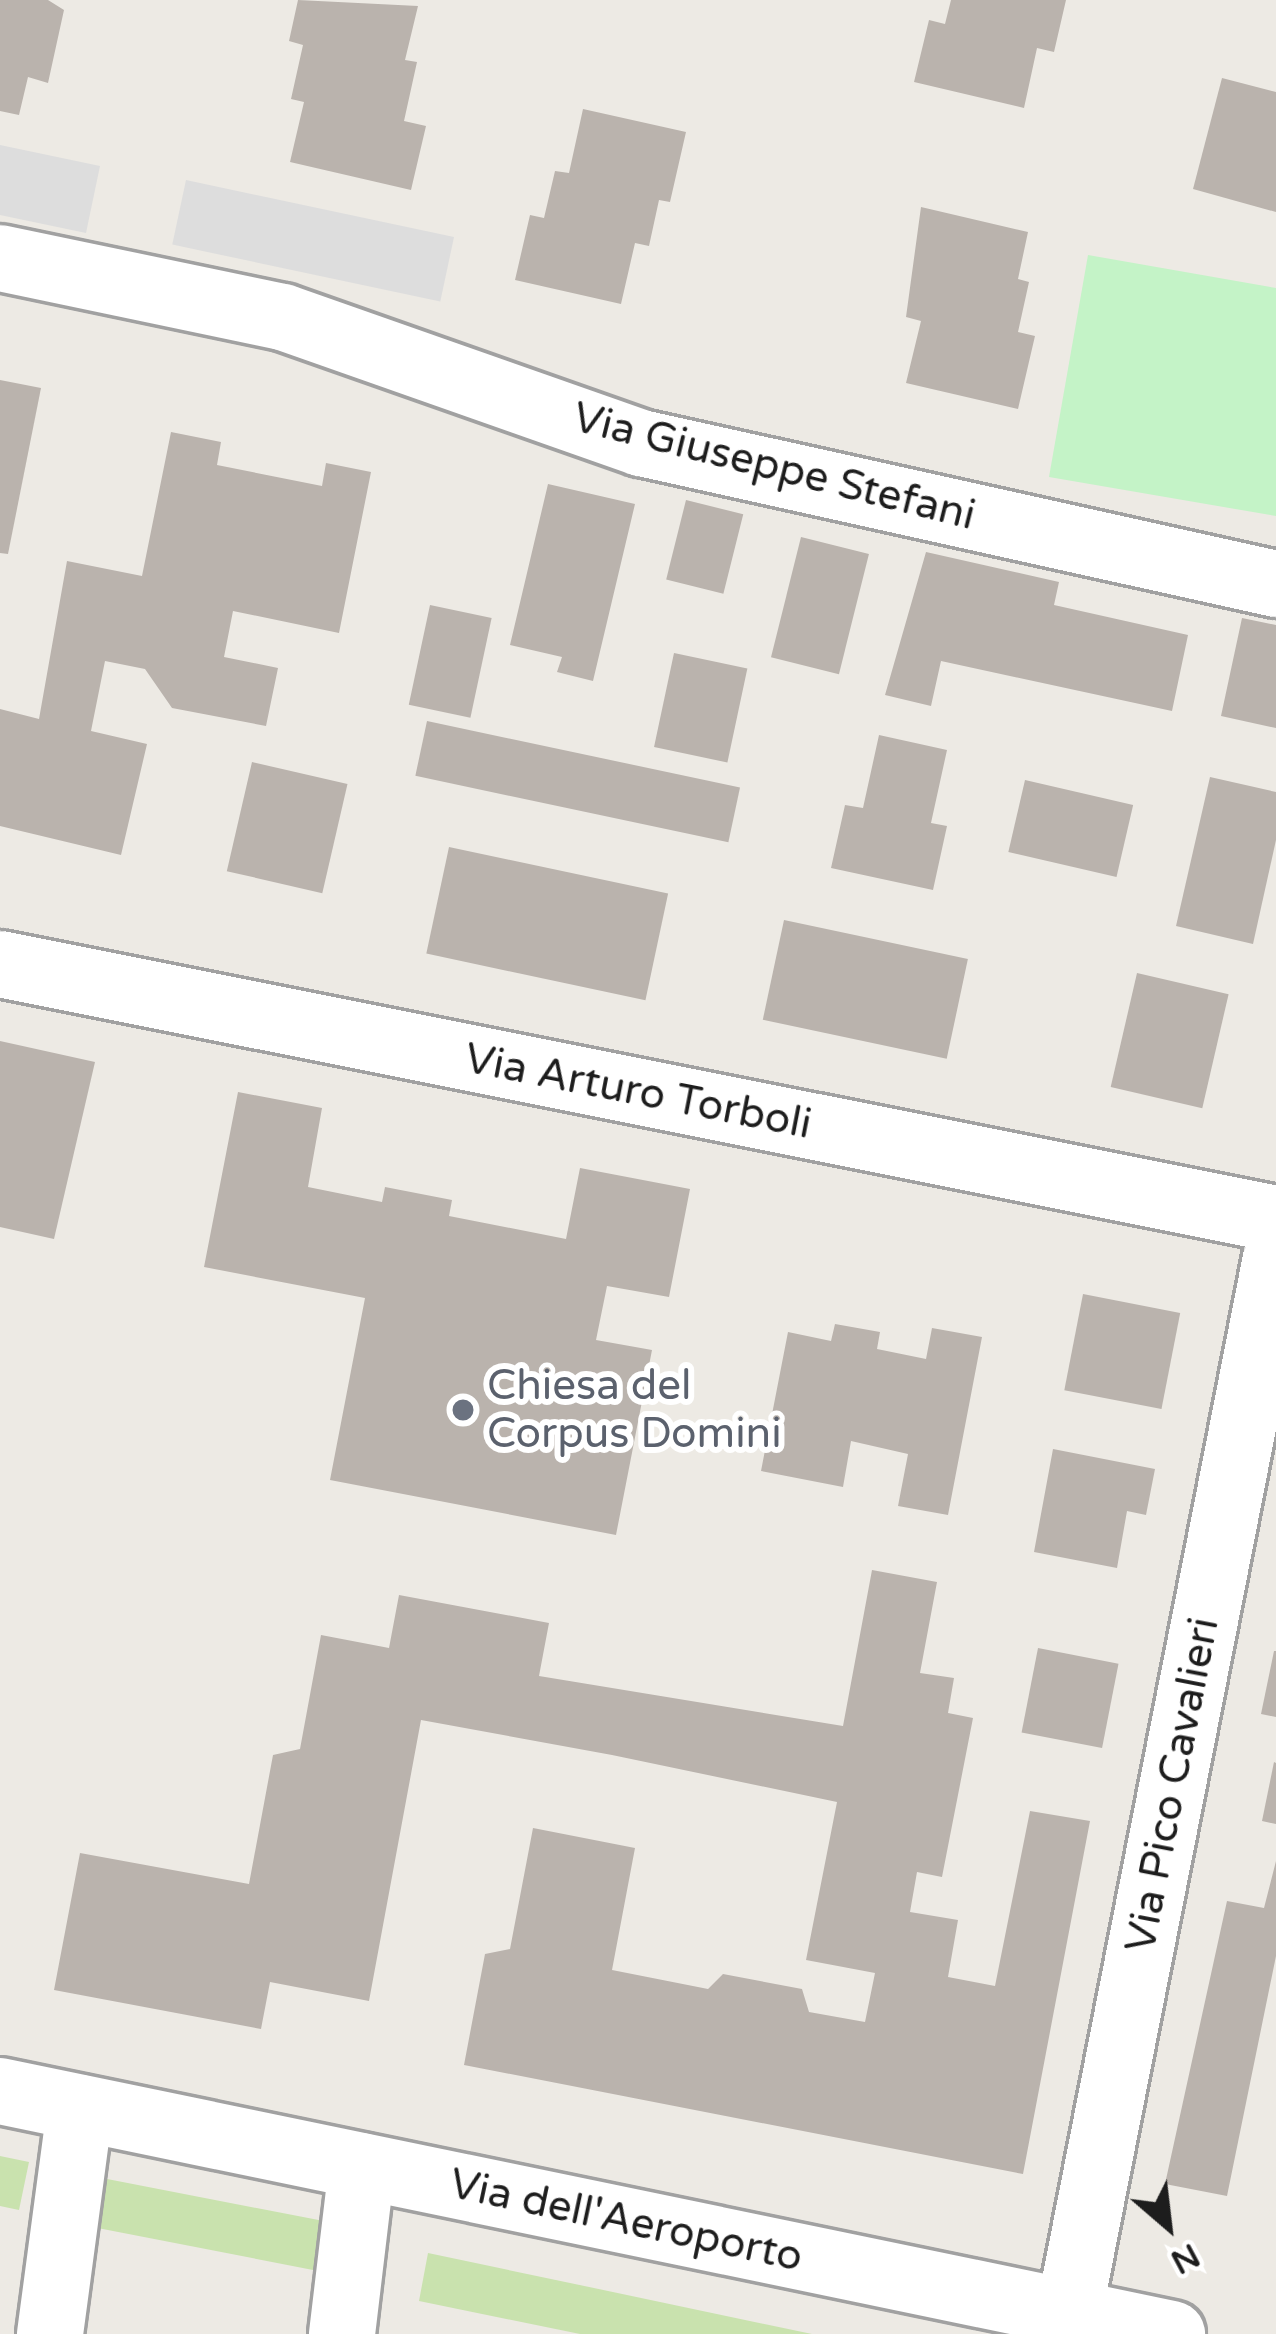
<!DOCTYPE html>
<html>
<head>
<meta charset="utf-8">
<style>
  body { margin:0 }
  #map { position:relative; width:1276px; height:2334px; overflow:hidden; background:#edeae4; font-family:"Varela Round",sans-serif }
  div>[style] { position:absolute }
  .grass>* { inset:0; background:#c9e2ae; transform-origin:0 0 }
  .park>* { inset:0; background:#c4f3c7 }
  .parking>* { inset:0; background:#ddd; transform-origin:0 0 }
  .building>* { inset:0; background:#bab3ad; transform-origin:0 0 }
  .roads { filter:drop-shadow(3px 0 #a1a1a1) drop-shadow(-3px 0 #a1a1a1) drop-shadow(0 3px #a1a1a1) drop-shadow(0 -3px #a1a1a1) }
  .street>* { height:66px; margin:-33px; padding:0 33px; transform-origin:33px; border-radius:33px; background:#fff }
  .dots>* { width:33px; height:33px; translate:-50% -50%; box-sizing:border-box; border:6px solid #fff; border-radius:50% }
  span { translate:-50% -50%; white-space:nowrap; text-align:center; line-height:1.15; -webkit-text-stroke:12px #fff; paint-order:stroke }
  .street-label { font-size:42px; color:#1d1d1d }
  .worship-label { font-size:42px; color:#5b616d }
  .left { translate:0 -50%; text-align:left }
  .north { position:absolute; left:1108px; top:2166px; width:120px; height:120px; -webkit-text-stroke:9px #fff; paint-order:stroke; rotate:152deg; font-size:33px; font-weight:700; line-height:48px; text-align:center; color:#1d1d1d }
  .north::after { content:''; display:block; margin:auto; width:42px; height:54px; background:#1d1d1d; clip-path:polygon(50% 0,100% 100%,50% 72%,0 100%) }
</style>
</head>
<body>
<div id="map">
  <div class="grass">
    <i style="clip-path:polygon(0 2156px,29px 2162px,19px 2210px,0 2206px)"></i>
    <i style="left:102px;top:2178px;width:243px;height:50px;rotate:11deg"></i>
    <i style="clip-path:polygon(428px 2253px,812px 2334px,580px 2334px,419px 2301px)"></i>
  </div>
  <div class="park">
    <i style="clip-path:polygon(1088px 255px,1276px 288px,1276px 516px,1049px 477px)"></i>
  </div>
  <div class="parking">
    <i style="clip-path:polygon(0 145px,100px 166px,86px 233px,0 215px)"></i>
    <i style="left:186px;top:180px;width:274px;height:66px;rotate:12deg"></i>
  </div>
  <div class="building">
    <i style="clip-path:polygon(0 0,48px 0,64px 10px,48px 83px,28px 77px,19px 115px,0 111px)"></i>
    <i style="clip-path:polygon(298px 0,418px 6px,405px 60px,417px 62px,404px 121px,426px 126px,411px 190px,290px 162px,304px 102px,291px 99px,303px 45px,289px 41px)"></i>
    <i style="clip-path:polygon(951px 0,1066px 0,1054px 52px,1037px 48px,1024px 108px,914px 82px,929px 20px,945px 24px)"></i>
    <i style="clip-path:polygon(1222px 78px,1276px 92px,1276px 212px,1193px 189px)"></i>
    <i style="clip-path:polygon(583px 109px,686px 132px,670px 202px,659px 200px,649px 246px,635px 243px,621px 304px,515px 280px,530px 215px,544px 218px,555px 171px,569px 173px)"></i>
    <i style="clip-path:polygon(921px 207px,1028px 232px,1018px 279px,1029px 282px,1018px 332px,1035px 336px,1018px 409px,906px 383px,921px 321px,906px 317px)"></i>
    <i style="clip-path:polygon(0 380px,41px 388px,8px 554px,0 553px)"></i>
    <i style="clip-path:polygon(171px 432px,221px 442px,217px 465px,322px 486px,326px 463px,371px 472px,339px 633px,233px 611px,224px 657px,278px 668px,266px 726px,172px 708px,145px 669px,105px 661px,91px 731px,147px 744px,121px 855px,0 826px,0 709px,39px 719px,67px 561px,142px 576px)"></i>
    <i style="clip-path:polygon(548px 484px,635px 504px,593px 681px,557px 672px,562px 657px,510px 645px)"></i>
    <i style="left:686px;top:500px;width:59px;height:82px;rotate:14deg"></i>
    <i style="left:801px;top:537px;width:70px;height:124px;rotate:14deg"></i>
    <i style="clip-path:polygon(926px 552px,1059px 582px,1054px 605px,1188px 635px,1172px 711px,941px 661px,931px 706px,885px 695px)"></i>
    <i style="left:430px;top:605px;width:63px;height:102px;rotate:12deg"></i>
    <i style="clip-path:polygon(1242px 618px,1276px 625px,1276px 728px,1221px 716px)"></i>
    <i style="left:674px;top:653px;width:75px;height:96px;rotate:12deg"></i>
    <i style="left:427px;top:721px;width:320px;height:56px;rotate:12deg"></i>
    <i style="clip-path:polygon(879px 735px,947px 750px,931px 823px,947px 826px,933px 890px,831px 868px,845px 805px,863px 808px)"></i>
    <i style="left:252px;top:762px;width:98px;height:112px;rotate:13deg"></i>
    <i style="clip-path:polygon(1210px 777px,1276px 792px,1276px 840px,1253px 944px,1176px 926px)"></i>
    <i style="left:1025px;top:780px;width:111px;height:74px;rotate:13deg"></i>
    <i style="left:449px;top:847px;width:224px;height:109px;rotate:12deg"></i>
    <i style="left:784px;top:920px;width:188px;height:102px;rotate:12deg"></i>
    <i style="left:1137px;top:973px;width:94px;height:117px;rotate:13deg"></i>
    <i style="clip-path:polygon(0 1041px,95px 1062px,54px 1239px,0 1227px)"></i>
    <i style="clip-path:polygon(238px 1092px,322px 1108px,308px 1187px,382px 1202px,385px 1187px,452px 1200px,449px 1216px,566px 1239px,580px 1168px,690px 1189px,669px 1297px,607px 1286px,596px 1340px,652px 1350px,616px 1535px,330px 1480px,365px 1298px,204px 1267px)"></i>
    <i style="left:1083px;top:1294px;width:99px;height:98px;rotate:11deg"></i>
    <i style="clip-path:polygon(835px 1324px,880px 1332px,877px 1349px,926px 1359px,932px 1328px,982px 1337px,948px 1515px,898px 1506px,908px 1454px,851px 1441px,843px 1487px,761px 1471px,788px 1332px,831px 1341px)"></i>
    <i style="clip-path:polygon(1053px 1449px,1155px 1469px,1146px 1515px,1127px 1511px,1117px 1568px,1034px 1552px)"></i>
    <i style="clip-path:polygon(872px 1570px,937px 1582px,920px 1673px,954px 1678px,948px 1713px,973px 1718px,942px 1877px,917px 1872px,910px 1912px,958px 1920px,948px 1977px,995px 1986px,1030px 1811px,1090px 1821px,1023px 2174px,464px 2065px,485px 1954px,510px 1949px,533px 1828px,635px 1848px,612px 1970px,708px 1989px,723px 1974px,802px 1989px,809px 2012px,865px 2022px,875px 1973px,806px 1960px,837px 1802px,612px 1755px,421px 1720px,369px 2001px,270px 1982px,261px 2029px,54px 1990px,80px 1853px,249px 1884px,273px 1755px,300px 1749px,321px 1635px,389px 1648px,399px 1595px,549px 1623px,539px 1676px,843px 1726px)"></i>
    <i style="left:1038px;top:1648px;width:82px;height:86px;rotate:11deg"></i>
    <i style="clip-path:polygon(1274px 1651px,1276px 1651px,1276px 1717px,1261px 1714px)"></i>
    <i style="clip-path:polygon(1274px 1762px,1276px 1763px,1276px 1824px,1262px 1821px)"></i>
    <i style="clip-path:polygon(1276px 1861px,1276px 1956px,1227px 2196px,1165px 2184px,1227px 1901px,1264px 1908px)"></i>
  </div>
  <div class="roads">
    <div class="street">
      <i style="left:0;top:258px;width:289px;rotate:11.8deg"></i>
      <i style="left:283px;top:317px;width:380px;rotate:19.4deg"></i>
      <i style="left:641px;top:443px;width:650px;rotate:12.52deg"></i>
      <i style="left:0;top:964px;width:1301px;rotate:11.3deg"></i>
      <i style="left:0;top:2091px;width:1197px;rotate:11.71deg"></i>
      <i style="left:1069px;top:2313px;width:1075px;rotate:-78.9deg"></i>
      <i style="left:50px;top:2334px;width:228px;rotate:-82.4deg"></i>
      <i style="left:342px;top:2334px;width:169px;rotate:-83.2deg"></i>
    </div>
  </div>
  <div class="dots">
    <i style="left:463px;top:1410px;background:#6b7280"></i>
  </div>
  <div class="street-label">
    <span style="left:774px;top:467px;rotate:14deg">Via Giuseppe Stefani</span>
    <span style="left:638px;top:1092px;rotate:11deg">Via Arturo Torboli</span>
    <span style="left:1173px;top:1785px;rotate:-79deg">Via Pico Cavalieri</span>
    <span style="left:626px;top:2221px;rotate:12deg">Via dell'Aeroporto</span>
  </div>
  <div class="worship-label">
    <span class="left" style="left:487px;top:1410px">Chiesa del<br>Corpus Domini</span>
  </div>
  <div class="north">N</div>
</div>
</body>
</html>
